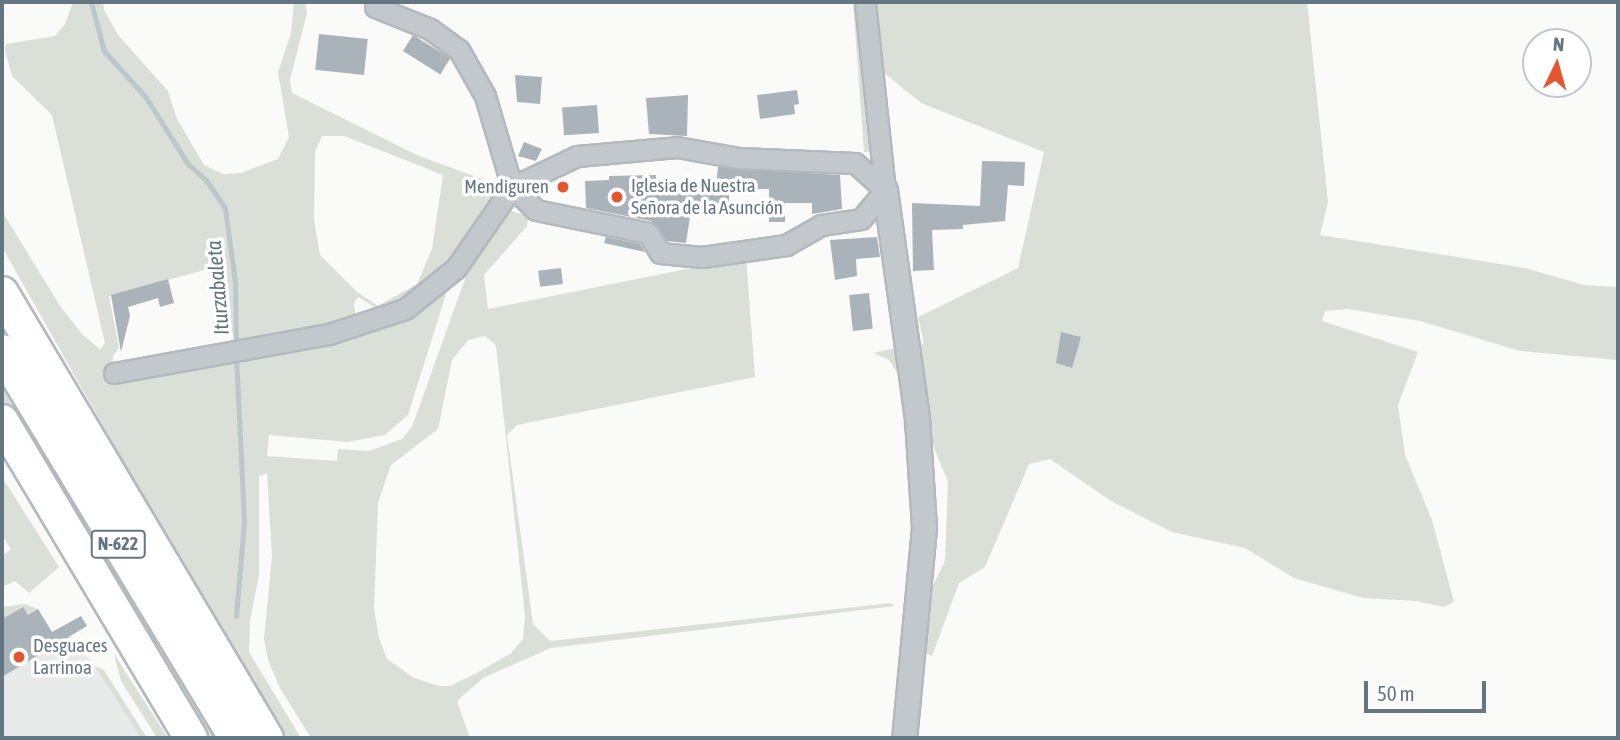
<!DOCTYPE html>
<html>
<head>
<meta charset="utf-8">
<style>
  body { margin:0 }
  #map { position:relative; width:1620px; height:740px; overflow:hidden; background:#fafaf8; font-family:"Asap Condensed",sans-serif }
  div>[style] { position:absolute }
  .built>* { inset:0; background:#e8e9e9 }
  .green>* { inset:0; background:#dadfd7; transform-origin:0 0 }
  .stream>* { height:5px; margin:-2.5px; padding:0 2.5px; transform-origin:2.5px; border-radius:2.5px; background:#bbc7cb }
  .building>* { inset:0; background:#aab3b9; transform-origin:0 0 }
  .roads { filter:drop-shadow(2px 0 #b4b9bd) drop-shadow(-2px 0 #b4b9bd) drop-shadow(0 2px #b4b9bd) drop-shadow(0 -2px #b4b9bd) }
  .minor>* { height:19px; margin:-9.5px; padding:0 9.5px; transform-origin:9.5px; border-radius:9.5px; background:#c3c8cc }
  .tertiary>* { height:23px; margin:-11.5px; padding:0 11.5px; transform-origin:11.5px; border-radius:11.5px; background:#c3c8cc }
  .trunk>* { height:32px; margin:-16px; padding:0 16px; transform-origin:16px; border-radius:16px; background:#fff }
  .dots>* { width:19px; height:19px; translate:-50% -50%; box-sizing:border-box; border:4px solid #fff; border-radius:50% }
  span { translate:-50% -50%; white-space:nowrap; text-align:center; line-height:1.15; -webkit-text-stroke:7px #fff; paint-order:stroke }
  .shield-label span { padding:2px 5px; background:#fff; border:2px solid; border-radius:5px; -webkit-text-stroke-width:0 }
  .shield-label { font-size:18px; color:#657683; font-weight:700 }
  .poi-label { font-size:19px; color:#657683 }
  .left { translate:0 -50%; text-align:left }
  .right { translate:-100% -50%; text-align:right }
  .water-label { font-size:21px; color:#60757c; font-style:italic }
  .frame { position:absolute; inset:0; border:4px solid #657683; pointer-events:none }
  .north { position:absolute; left:1522px; top:28px; width:70px; height:70px; box-sizing:border-box; background:#fff; border:2px solid #c1c8cd; border-radius:50%; rotate:5deg; font-size:19px; font-weight:700; line-height:28px; text-align:center; color:#657683 }
  .north::after { content:''; display:block; margin:auto; width:24px; height:32px; background:#e4572e; clip-path:polygon(50% 0,100% 100%,50% 72%,0 100%) }
  .scale { position:absolute; left:1364px; top:681px; width:122px; height:32px; box-sizing:border-box; border:4px solid #657683; border-top:0; padding-left:9px; font-size:21px; line-height:24px; white-space:nowrap; color:#657683; -webkit-text-stroke:5px #fff; paint-order:stroke }
</style>
</head>
<body>
<div id="map">
  <div class="built">
    <i style="clip-path:polygon(23px 607px,28px 615px,38px 609px,52px 632px,63px 627px,102px 675px,141px 738px,2px 738px,2px 619px)"></i>
  </div>
  <div class="green">
    <i style="clip-path:polygon(evenodd,73px 2px,103px 2px,104px 10px,118px 35px,168px 91px,177px 119px,204px 165px,223px 174px,241px 173px,278px 159px,289px 137px,278px 72px,291px 33px,294px 2px,305px 2px,307px 13px,290px 80px,292px 93px,417px 155px,498px 185px,493px 204px,453px 259px,389px 310px,379px 310px,358px 297px,354px 304px,356px 320px,234px 341px,219px 266px,109px 296px,119px 348px,113px 356px,113px 379px,358px 335px,395px 324px,436px 291px,446px 294px,408px 415px,385px 435px,348px 442px,269px 435px,267px 456px,337px 461px,338px 449px,369px 451px,402px 439px,412px 427px,470px 265px,506px 209px,528px 216px,527px 226px,484px 275px,488px 309px,746px 257px,755px 377px,517px 425px,507px 435px,533px 624px,550px 641px,891px 603px,895px 606px,551px 648px,483px 678px,457px 701px,470px 738px,311px 738px,280px 688px,268px 660px,264px 639px,272px 556px,267px 473px,259px 476px,259px 575px,250px 621px,249px 652px,301px 738px,286px 738px,194px 587px,2px 247px,2px 211px,60px 306px,82px 334px,100px 349px,105px 343px,52px 115px,12px 76px,5px 51px,6px 44px,55px 36px,65px 24px,73px 2px,322px 136px,344px 136px,443px 175px,432px 249px,417px 284px,378px 306px,357px 292px,320px 255px,314px 220px,315px 152px,322px 136px,73px 2px,485px 336px,496px 345px,525px 616px,523px 639px,511px 653px,477px 673px,450px 686px,439px 686px,414px 678px,387px 659px,379px 638px,374px 609px,378px 503px,391px 465px,438px 429px,452px 360px,468px 340px,485px 336px)"></i>
    <i style="clip-path:polygon(853px 2px,858px 2px,872px 143px,868px 152px,864px 152px)"></i>
    <i style="clip-path:polygon(871px 2px,1307px 2px,1328px 202px,1320px 235px,1525px 268px,1584px 285px,1618px 287px,1618px 360px,1520px 351px,1420px 321px,1348px 309px,1325px 311px,1322px 321px,1418px 352px,1398px 405px,1405px 455px,1432px 520px,1454px 602px,1444px 607px,1416px 601px,1363px 598px,1294px 578px,1245px 548px,1172px 532px,1111px 501px,1050px 459px,1029px 464px,985px 567px,959px 583px,932px 656px,918px 650px,925px 602px,945px 561px,948px 482px,924px 423px,913px 345px,924px 343px,918px 317px,1018px 268px,1044px 152px,921px 103px,877px 67px)"></i>
    <i style="clip-path:polygon(900px 347px,917px 475px,897px 738px,893px 738px,911px 543px,910px 480px,898px 374px,889px 360px,873px 353px)"></i>
    <i style="left:2px;top:369px;width:430px;height:30px;rotate:59deg"></i>
    <i style="clip-path:polygon(2px 477px,59px 567px,29px 593px,15px 581px,2px 587px,2px 556px,11px 549px,2px 536px)"></i>
    <i style="clip-path:polygon(25px 604px,38px 609px,28px 615px,22px 607px,2px 619px,2px 607px)"></i>
    <i style="clip-path:polygon(114px 654px,168px 738px,157px 738px,121px 681px)"></i>
    <i style="clip-path:polygon(95px 666px,104px 670px,147px 738px,141px 738px)"></i>
  </div>
  <div class="stream">
    <i style="left:91px;top:2px;width:51px;rotate:75.1deg"></i>
    <i style="left:104px;top:51px;width:61px;rotate:47.7deg"></i>
    <i style="left:145px;top:96px;width:80px;rotate:57.7deg"></i>
    <i style="left:188px;top:164px;width:24px;rotate:42deg"></i>
    <i style="left:206px;top:180px;width:34px;rotate:56deg"></i>
    <i style="left:225px;top:208px;width:75px;rotate:82.3deg"></i>
    <i style="left:235px;top:282px;width:64px;rotate:89.1deg"></i>
    <i style="left:236px;top:356px;width:166px;rotate:87.2deg"></i>
    <i style="left:244px;top:522px;width:94px;rotate:94.9deg"></i>
  </div>
  <div class="building">
    <i style="left:319px;top:34px;width:49px;height:36px;rotate:6deg"></i>
    <i style="left:413px;top:35px;width:44px;height:19px;rotate:32deg"></i>
    <i style="clip-path:polygon(515px 75px,542px 77px,540px 104px,517px 102px)"></i>
    <i style="clip-path:polygon(797px 90px,799px 104px,794px 105px,795px 114px,760px 119px,757px 95px)"></i>
    <i style="clip-path:polygon(688px 95px,687px 136px,649px 134px,646px 98px)"></i>
    <i style="left:597px;top:105px;width:28px;height:35px;rotate:86deg"></i>
    <i style="clip-path:polygon(524px 142px,542px 149px,536px 161px,518px 156px)"></i>
    <i style="clip-path:polygon(982px 161px,1025px 162px,1024px 186px,1008px 185px,1005px 221px,963px 225px,963px 229px,932px 230px,934px 270px,913px 271px,912px 203px,980px 206px)"></i>
    <i style="clip-path:polygon(718px 167px,840px 175px,842px 209px,812px 214px,812px 203px,785px 203px,785px 222px,769px 222px,769px 189px,729px 189px,729px 215px,691px 210px,686px 243px,667px 241px,651px 221px,586px 208px,585px 181px,609px 180px,609px 176px,656px 175px,656px 182px,716px 186px)"></i>
    <i style="clip-path:polygon(606px 237px,640px 244px,645px 252px,604px 243px)"></i>
    <i style="clip-path:polygon(877px 237px,880px 257px,856px 259px,857px 276px,835px 280px,830px 240px)"></i>
    <i style="left:561px;top:268px;width:16px;height:23px;rotate:83deg"></i>
    <i style="clip-path:polygon(168px 279px,174px 303px,160px 307px,158px 298px,128px 307px,130px 316px,121px 352px,111px 295px)"></i>
    <i style="left:869px;top:293px;width:36px;height:20px;rotate:84deg"></i>
    <i style="clip-path:polygon(1061px 332px,1081px 337px,1072px 368px,1056px 363px)"></i>
    <i style="clip-path:polygon(23px 607px,28px 615px,38px 609px,52px 632px,81px 616px,87px 626px,2px 677px,2px 619px)"></i>
  </div>
  <div class="roads">
    <div class="minor">
      <i style="left:375px;top:7px;width:59px;rotate:21.8deg"></i>
      <i style="left:430px;top:29px;width:36px;rotate:36deg"></i>
      <i style="left:459px;top:50px;width:53px;rotate:60.5deg"></i>
      <i style="left:485px;top:96px;width:95px;rotate:73.5deg"></i>
      <i style="left:512px;top:187px;width:33px;rotate:44deg"></i>
      <i style="left:536px;top:210px;width:114px;rotate:11.6deg"></i>
      <i style="left:648px;top:233px;width:23px;rotate:59deg"></i>
      <i style="left:660px;top:253px;width:42px;rotate:5.4deg"></i>
      <i style="left:702px;top:257px;width:85px;rotate:-8.1deg"></i>
      <i style="left:786px;top:245px;width:40px;rotate:-29.7deg"></i>
      <i style="left:821px;top:225px;width:40px;rotate:-8.5deg"></i>
      <i style="left:861px;top:219px;width:38px;rotate:-50deg"></i>
      <i style="left:885px;top:190px;width:189px;rotate:-96.1deg"></i>
      <i style="left:114px;top:373px;width:219px;rotate:-10.3deg"></i>
      <i style="left:329px;top:334px;width:80px;rotate:-18.2deg"></i>
      <i style="left:405px;top:309px;width:65px;rotate:-38.8deg"></i>
      <i style="left:456px;top:268px;width:98px;rotate:-55.3deg"></i>
      <i style="left:512px;top:187px;width:72px;rotate:-25.5deg"></i>
      <i style="left:577px;top:156px;width:100px;rotate:-5.1deg"></i>
      <i style="left:677px;top:147px;width:63px;rotate:10.1deg"></i>
      <i style="left:739px;top:158px;width:116px;rotate:2.5deg"></i>
      <i style="left:855px;top:163px;width:40px;rotate:42deg"></i>
    </div>
    <div class="tertiary">
      <i style="left:885px;top:190px;width:231px;rotate:82deg"></i>
      <i style="left:917px;top:419px;width:109px;rotate:86.3deg"></i>
      <i style="left:924px;top:528px;width:211px;rotate:95.4deg"></i>
    </div>
    <div class="trunk">
      <i style="left:2px;top:293px;width:518px;rotate:59.23deg"></i>
      <i style="left:2px;top:351px;width:452px;rotate:58.9deg"></i>
      <i style="left:2px;top:421px;width:369px;rotate:59.2deg"></i>
    </div>
  </div>
  <div class="dots">
    <i style="left:563px;top:187px;background:#e4572e"></i>
    <i style="left:617px;top:197px;background:#e4572e"></i>
    <i style="left:19px;top:657px;background:#e4572e"></i>
  </div>
  <div class="shield-label">
    <span style="left:118px;top:544px">N-622</span>
  </div>
  <div class="poi-label">
    <span class="left" style="left:631px;top:197px">Iglesia de Nuestra<br>Señora de la Asunción</span>
    <span class="right" style="left:549px;top:187px">Mendiguren</span>
    <span class="left" style="left:33px;top:657px">Desguaces<br>Larrinoa</span>
  </div>
  <div class="water-label">
    <span style="left:217px;top:288px;rotate:-95deg">Iturzabaleta</span>
  </div>
  <div class="frame"></div>
  <div class="north">N</div>
  <div class="scale">50 m</div>
</div>
</body>
</html>
